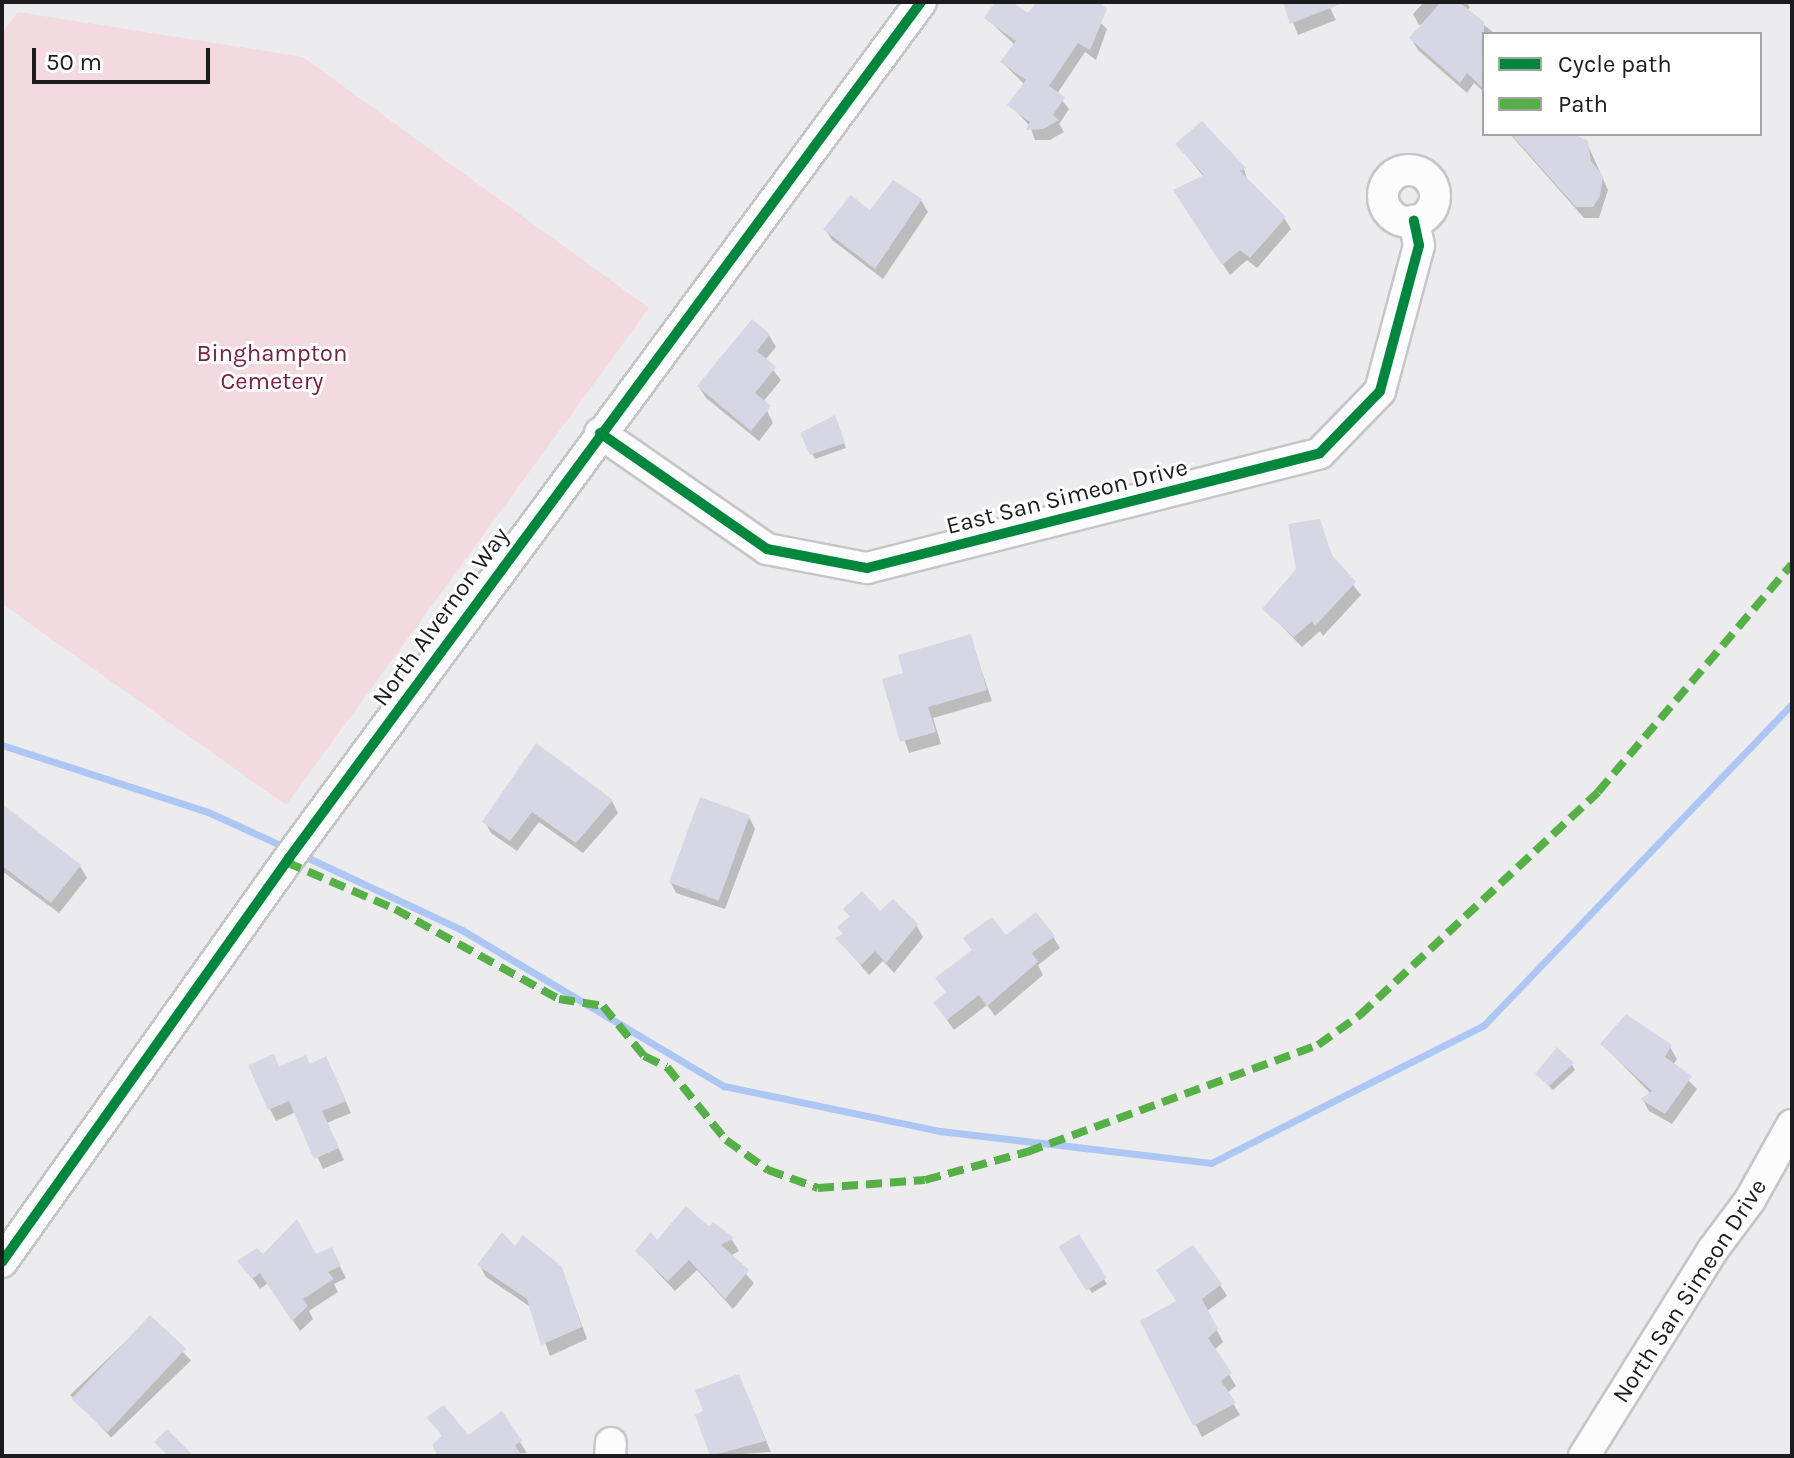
<!DOCTYPE html>
<html>
<head>
<meta charset="utf-8">
<style>
  body { margin:0 }
  #map { position:relative; width:1794px; height:1458px; overflow:hidden; background:#ecebed; font-family:Karla,sans-serif }
  div>[style] { position:absolute }
  .green>* { inset:0; background:#f3dae0 }
  .shadow>* { inset:0; background:#0003; transform-origin:0 0 }
  .stream>* { height:7px; margin:-3.5px; padding:0 3.5px; transform-origin:3.5px; border-radius:3.5px; background:#adc7f5 }
  .building>* { inset:0; background:#d7d6e4; transform-origin:0 0 }
  .roads { filter:drop-shadow(2px 0 #c6c5c7) drop-shadow(-2px 0 #c6c5c7) drop-shadow(0 2px #c6c5c7) drop-shadow(0 -2px #c6c5c7) }
  .minor>* { height:30px; margin:-15px; padding:0 15px; transform-origin:15px; border-radius:15px; background:#fcfcfc }
  .minor>.ring { margin:-15px; padding:0; box-sizing:content-box; background:none; border:30px solid #fcfcfc; border-radius:50% }
  .quiet>* { height:8px; margin-top:-4px; transform-origin:0; background:repeating-linear-gradient(90deg,#55b145 0 16px,transparent 0 24px) }
  .cycleway>* { height:10px; margin:-5px; padding:0 5px; transform-origin:5px; border-radius:5px; background:#00873e }
  span { translate:-50% -50%; white-space:nowrap; text-align:center; line-height:1.15; -webkit-text-stroke:6px #fff; paint-order:stroke }
  .park-label { font-size:24px; color:#7e2040 }
  .street-label { font-size:24px; color:#1c1b1d }
  .frame { position:absolute; inset:0; border:4px solid #1c1b1d; pointer-events:none }
  .legend { position:absolute; left:1482px; top:32px; width:280px; height:104px; box-sizing:border-box; background:#fff; border:2px solid #a4a4a5; margin:0; padding:10px 14px; list-style:none; font-size:24px; color:#1c1b1d }
  .legend li { display:flex; align-items:center; gap:16px; height:40px }
  .legend b { width:40px; border:2px solid #a4a4a5 }
  .scale { position:absolute; left:32px; top:48px; width:178px; height:36px; box-sizing:border-box; border:4px solid #1c1b1d; border-top:0; padding-left:10px; font-size:24px; line-height:28px; white-space:nowrap; color:#1c1b1d; -webkit-text-stroke:6px #fff; paint-order:stroke }
</style>
</head>
<body>
<div id="map">
  <div class="green">
    <i style="clip-path:polygon(18px 12px,303px 57px,649px 308px,286px 805px,2px 604px,2px 33px)"></i>
  </div>
  <div class="shadow">
    <i style="clip-path:polygon(997px 2px,1009px 2px,1029px 16px,1040px 2px,1079px 2px,1107px 29px,1096px 60px,1085px 52px,1057px 94px,1069px 109px,1059px 124px,1064px 132px,1050px 140px,1035px 140px,1030px 126px,1010px 105px,1025px 85px,1002px 62px,1015px 45px,986px 18px)"></i>
    <i style="clip-path:polygon(1285px 2px,1327px 2px,1336px 20px,1298px 35px)"></i>
    <i style="clip-path:polygon(1424px 2px,1467px 2px,1470px 8px,1466px 10px,1495px 34px,1484px 34px,1484px 92px,1474px 83px,1467px 93px,1418px 50px,1411px 38px,1424px 24px,1419px 25px,1413px 14px)"></i>
    <i style="clip-path:polygon(1510px 134px,1572px 134px,1587px 143px,1608px 190px,1599px 218px,1584px 218px)"></i>
    <i style="clip-path:polygon(1177px 144px,1244px 169px,1248px 182px,1284px 218px,1291px 229px,1257px 268px,1247px 260px,1230px 275px,1182px 202px,1204px 177px)"></i>
    <i style="clip-path:polygon(921px 200px,928px 212px,883px 279px,832px 240px,825px 229px)"></i>
    <i style="clip-path:polygon(769px 335px,776px 347px,765px 360px,781px 380px,763px 402px,773px 423px,759px 441px,706px 398px,699px 387px)"></i>
    <i style="clip-path:polygon(837px 423px,846px 448px,815px 459px,802px 434px)"></i>
    <i style="clip-path:polygon(1319px 521px,1334px 561px,1361px 595px,1323px 636px,1320px 631px,1302px 647px,1265px 609px,1299px 569px)"></i>
    <i style="clip-path:polygon(970px 637px,992px 701px,933px 718px,941px 744px,909px 753px,884px 681px,905px 675px)"></i>
    <i style="clip-path:polygon(536px 746px,612px 801px,618px 813px,583px 853px,539px 822px,517px 851px,491px 833px,485px 822px)"></i>
    <i style="clip-path:polygon(749px 817px,755px 829px,725px 909px,676px 893px,670px 881px)"></i>
    <i style="clip-path:polygon(2px 821px,80px 866px,87px 878px,59px 913px,2px 871px)"></i>
    <i style="clip-path:polygon(845px 910px,916px 925px,923px 937px,894px 973px,883px 961px,869px 975px,838px 939px,844px 936px,851px 918px)"></i>
    <i style="clip-path:polygon(1053px 937px,1060px 948px,1038px 965px,1043px 975px,995px 1016px,987px 1005px,954px 1030px,935px 1003px,947px 994px,938px 979px,1005px 938px)"></i>
    <i style="clip-path:polygon(1603px 1045px,1670px 1047px,1677px 1059px,1673px 1065px,1697px 1089px,1672px 1124px,1649px 1111px,1643px 1100px,1651px 1094px)"></i>
    <i style="clip-path:polygon(1572px 1065px,1575px 1070px,1553px 1090px,1537px 1074px)"></i>
    <i style="clip-path:polygon(310px 1066px,332px 1070px,351px 1113px,327px 1123px,344px 1160px,323px 1169px,296px 1112px,276px 1121px,270px 1109px)"></i>
    <i style="clip-path:polygon(713px 1225px,732px 1240px,739px 1251px,730px 1256px,754px 1283px,733px 1309px,697px 1270px,675px 1291px,637px 1251px)"></i>
    <i style="clip-path:polygon(1078px 1237px,1107px 1284px,1092px 1293px,1060px 1246px)"></i>
    <i style="clip-path:polygon(515px 1249px,561px 1268px,587px 1339px,550px 1356px,532px 1308px,486px 1277px,480px 1266px)"></i>
    <i style="clip-path:polygon(315px 1256px,337px 1261px,346px 1278px,334px 1284px,338px 1292px,309px 1311px,313px 1319px,300px 1331px,268px 1283px,260px 1289px,240px 1261px)"></i>
    <i style="clip-path:polygon(1220px 1285px,1227px 1296px,1207px 1311px,1223px 1342px,1214px 1350px,1236px 1386px,1227px 1393px,1240px 1415px,1202px 1437px,1143px 1322px)"></i>
    <i style="left:150px;top:1318px;width:59px;height:111px;rotate:46deg"></i>
    <i style="clip-path:polygon(739px 1376px,771px 1452px,712px 1456px,697px 1416px)"></i>
    <i style="clip-path:polygon(502px 1414px,527px 1453px,440px 1456px,443px 1437px,429px 1418px,467px 1438px)"></i>
  </div>
  <div class="stream">
    <i style="left:2px;top:745px;width:217px;rotate:18deg"></i>
    <i style="left:208px;top:812px;width:87px;rotate:24.5deg"></i>
    <i style="left:302px;top:855px;width:177px;rotate:25.1deg"></i>
    <i style="left:462px;top:930px;width:305px;rotate:30.8deg"></i>
    <i style="left:724px;top:1086px;width:221px;rotate:11.8deg"></i>
    <i style="left:940px;top:1131px;width:273px;rotate:6.7deg"></i>
    <i style="left:1211px;top:1163px;width:306px;rotate:-26.8deg"></i>
    <i style="left:1484px;top:1025px;width:445px;rotate:-46.2deg"></i>
  </div>
  <div class="building">
    <i style="clip-path:polygon(995px 2px,1012px 2px,1028px 13px,1037px 2px,1099px 2px,1107px 9px,1090px 50px,1078px 43px,1049px 86px,1065px 97px,1053px 115px,1059px 120px,1043px 129px,1026px 130px,1030px 122px,1007px 105px,1026px 80px,1000px 62px,1016px 41px,984px 18px)"></i>
    <i style="clip-path:polygon(1283px 2px,1343px 2px,1343px 3px,1290px 24px)"></i>
    <i style="clip-path:polygon(1441px 2px,1459px 2px,1484px 22px,1484px 89px,1467px 73px,1460px 83px,1409px 38px)"></i>
    <i style="clip-path:polygon(1202px 121px,1246px 168px,1240px 171px,1286px 217px,1250px 258px,1240px 250px,1222px 265px,1173px 190px,1204px 175px,1175px 144px)"></i>
    <i style="clip-path:polygon(1511px 134px,1574px 134px,1588px 141px,1591px 161px,1603px 176px,1600px 196px,1593px 207px,1576px 207px)"></i>
    <i style="clip-path:polygon(893px 180px,922px 199px,875px 269px,823px 229px,851px 195px,870px 210px)"></i>
    <i style="clip-path:polygon(752px 319px,770px 334px,757px 351px,776px 367px,755px 393px,771px 406px,751px 431px,697px 386px)"></i>
    <i style="clip-path:polygon(835px 415px,845px 443px,810px 455px,800px 433px)"></i>
    <i style="clip-path:polygon(1320px 519px,1331px 554px,1356px 582px,1315px 626px,1312px 621px,1294px 637px,1262px 609px,1296px 569px,1288px 524px)"></i>
    <i style="clip-path:polygon(971px 634px,987px 690px,928px 707px,936px 732px,900px 742px,882px 679px,903px 673px,898px 655px)"></i>
    <i style="clip-path:polygon(536px 743px,613px 800px,576px 843px,532px 812px,510px 841px,482px 822px)"></i>
    <i style="left:700px;top:797px;width:53px;height:91px;rotate:20deg"></i>
    <i style="clip-path:polygon(2px 804px,81px 865px,51px 903px,2px 866px)"></i>
    <i style="clip-path:polygon(862px 891px,880px 911px,893px 899px,918px 924px,886px 963px,875px 951px,861px 965px,835px 938px,843px 934px,837px 927px,850px 916px,843px 909px)"></i>
    <i style="clip-path:polygon(1036px 912px,1055px 936px,1032px 953px,1038px 962px,987px 1006px,979px 995px,947px 1020px,933px 1003px,946px 992px,935px 978px,972px 950px,963px 938px,992px 917px,1006px 935px)"></i>
    <i style="clip-path:polygon(1626px 1014px,1672px 1045px,1665px 1057px,1692px 1076px,1665px 1114px,1640px 1099px,1652px 1091px,1600px 1044px)"></i>
    <i style="clip-path:polygon(1557px 1047px,1574px 1063px,1549px 1086px,1535px 1074px)"></i>
    <i style="clip-path:polygon(274px 1054px,279px 1067px,306px 1055px,310px 1064px,326px 1056px,346px 1101px,322px 1111px,339px 1148px,314px 1159px,289px 1101px,268px 1110px,248px 1065px)"></i>
    <i style="clip-path:polygon(686px 1206px,709px 1227px,713px 1222px,734px 1238px,721px 1245px,749px 1270px,725px 1299px,689px 1260px,668px 1281px,635px 1251px,651px 1232px,657px 1240px)"></i>
    <i style="clip-path:polygon(297px 1219px,316px 1254px,332px 1247px,341px 1266px,328px 1272px,334px 1279px,303px 1299px,308px 1306px,292px 1321px,260px 1273px,252px 1279px,237px 1261px,257px 1248px,263px 1254px)"></i>
    <i style="clip-path:polygon(502px 1232px,515px 1246px,523px 1235px,562px 1267px,582px 1327px,541px 1345px,527px 1299px,477px 1265px)"></i>
    <i style="left:1079px;top:1234px;width:52px;height:24px;rotate:58deg"></i>
    <i style="clip-path:polygon(1193px 1245px,1222px 1284px,1202px 1299px,1218px 1329px,1208px 1338px,1232px 1373px,1221px 1381px,1236px 1403px,1193px 1426px,1140px 1321px,1176px 1301px,1156px 1270px)"></i>
    <i style="left:150px;top:1315px;width:49px;height:115px;rotate:43deg"></i>
    <i style="clip-path:polygon(739px 1374px,766px 1441px,710px 1456px,695px 1415px,703px 1411px,695px 1390px)"></i>
    <i style="clip-path:polygon(444px 1405px,468px 1435px,502px 1411px,522px 1441px,515px 1445px,522px 1456px,438px 1456px,432px 1445px,442px 1435px,426px 1417px)"></i>
    <i style="clip-path:polygon(167px 1429px,194px 1456px,168px 1456px,154px 1442px)"></i>
  </div>
  <div class="roads">
    <div class="minor">
      <i class="ring" style="left:1383px;top:170px;width:22px;height:22px"></i>
      <i style="left:600px;top:433px;width:203px;rotate:34.8deg"></i>
      <i style="left:767px;top:549px;width:102px;rotate:10.8deg"></i>
      <i style="left:867px;top:568px;width:467px;rotate:-14.2deg"></i>
      <i style="left:1320px;top:453px;width:86px;rotate:-45.9deg"></i>
      <i style="left:1380px;top:391px;width:151px;rotate:-75deg"></i>
      <i style="left:1419px;top:245px;width:25px;rotate:-102deg"></i>
      <i style="left:2px;top:1262px;width:496px;rotate:-54.6deg"></i>
      <i style="left:289px;top:858px;width:1064px;rotate:-53.56deg"></i>
      <i style="left:610px;top:1456px;width:13px;rotate:-86deg"></i>
      <i style="left:1584px;top:1456px;width:242px;rotate:-58deg"></i>
      <i style="left:1712px;top:1251px;width:64px;rotate:-53.3deg"></i>
      <i style="left:1750px;top:1200px;width:86px;rotate:-60.8deg"></i>
    </div>
  </div>
  <div class="quiet">
    <i style="left:286px;top:862px;width:119px;rotate:23.3deg"></i>
    <i style="left:395px;top:909px;width:187px;rotate:28.8deg"></i>
    <i style="left:559px;top:999px;width:45px;rotate:9deg"></i>
    <i style="left:603px;top:1006px;width:65px;rotate:50.6deg"></i>
    <i style="left:644px;top:1056px;width:25px;rotate:26deg"></i>
    <i style="left:667px;top:1067px;width:94px;rotate:51.1deg"></i>
    <i style="left:726px;top:1140px;width:52px;rotate:35.5deg"></i>
    <i style="left:768px;top:1170px;width:53px;rotate:19.8deg"></i>
    <i style="left:818px;top:1188px;width:107px;rotate:-4.3deg"></i>
    <i style="left:925px;top:1180px;width:106px;rotate:-15.4deg"></i>
    <i style="left:1027px;top:1152px;width:310px;rotate:-20.2deg"></i>
    <i style="left:1318px;top:1045px;width:52px;rotate:-35.5deg"></i>
    <i style="left:1360px;top:1015px;width:326px;rotate:-43.1deg"></i>
    <i style="left:1598px;top:792px;width:299px;rotate:-49.6deg"></i>
  </div>
  <div class="cycleway">
    <i style="left:600px;top:433px;width:203px;rotate:34.8deg"></i>
    <i style="left:767px;top:549px;width:102px;rotate:10.8deg"></i>
    <i style="left:867px;top:568px;width:467px;rotate:-14.2deg"></i>
    <i style="left:1320px;top:453px;width:86px;rotate:-45.9deg"></i>
    <i style="left:1380px;top:391px;width:151px;rotate:-75deg"></i>
    <i style="left:1419px;top:245px;width:25px;rotate:-102deg"></i>
    <i style="left:2px;top:1262px;width:496px;rotate:-54.6deg"></i>
    <i style="left:289px;top:858px;width:1064px;rotate:-53.56deg"></i>
  </div>
  <div class="park-label">
    <span style="left:272px;top:368px">Binghampton<br>Cemetery</span>
  </div>
  <div class="street-label">
    <span style="left:1067px;top:497px;rotate:-14deg">East San Simeon Drive</span>
    <span style="left:441px;top:617px;rotate:-54deg">North Alvernon Way</span>
    <span style="left:1690px;top:1291px;rotate:-57deg">North San Simeon Drive</span>
  </div>
  <div class="frame"></div>
  <ul class="legend">
  <li><b style="height:10px;background:#00873e"></b>Cycle path</li>
  <li><b style="height:10px;background:#55b145"></b>Path</li>
  </ul>
  <div class="scale">50 m</div>
</div>
</body>
</html>
